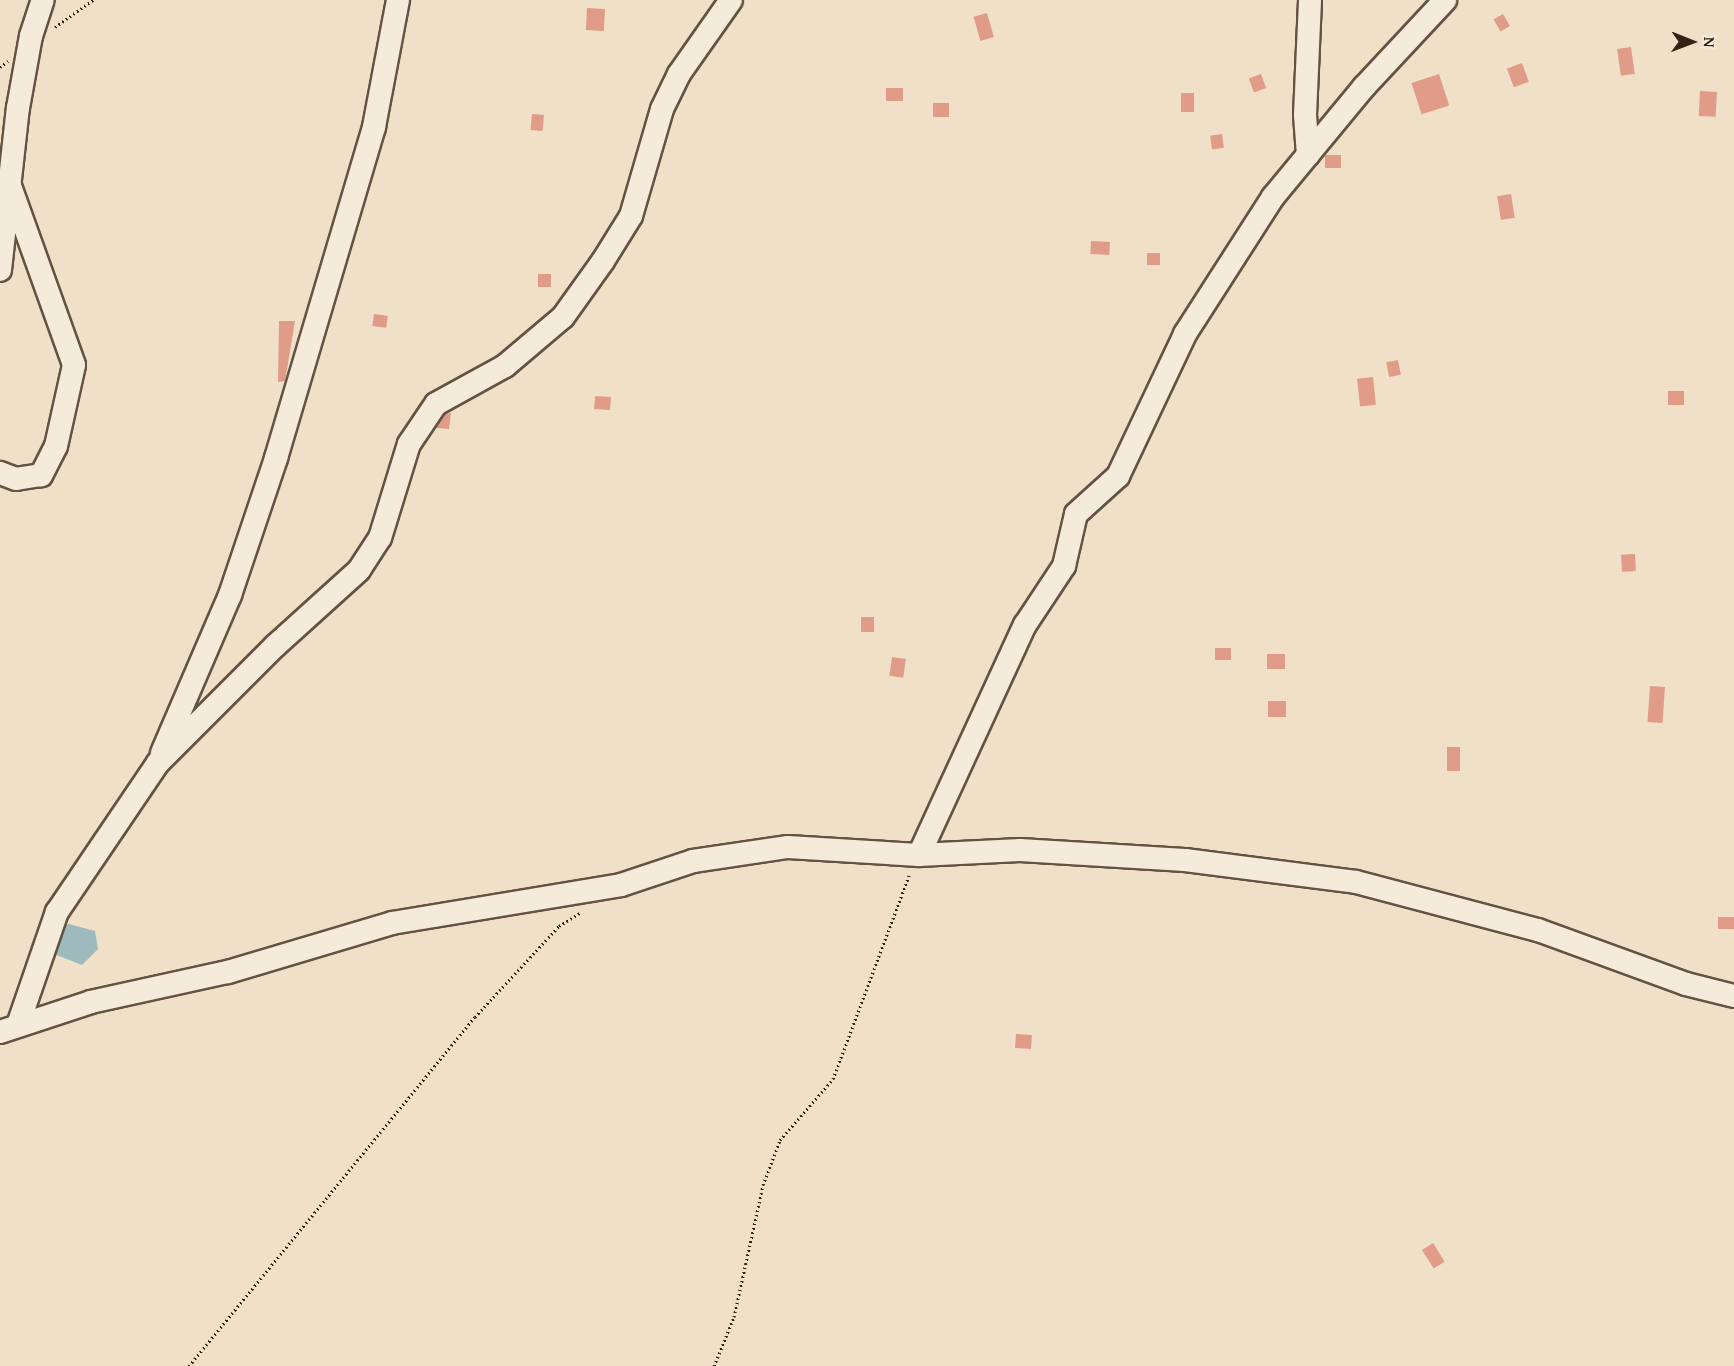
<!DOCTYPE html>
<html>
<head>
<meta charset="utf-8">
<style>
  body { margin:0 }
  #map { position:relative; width:1734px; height:1366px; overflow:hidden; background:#f0e0c7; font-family:"Gentium Book Plus",serif }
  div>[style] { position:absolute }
  .water>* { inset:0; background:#9ebabf }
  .building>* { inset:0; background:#e09c89; transform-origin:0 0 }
  .path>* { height:3px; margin-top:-1.5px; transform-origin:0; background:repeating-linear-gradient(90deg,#352216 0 1.5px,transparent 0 4.5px) }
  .roads { filter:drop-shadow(2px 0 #645242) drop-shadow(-2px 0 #645242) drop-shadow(0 2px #645242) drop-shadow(0 -2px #645242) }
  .minor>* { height:22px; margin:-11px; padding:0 11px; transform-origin:11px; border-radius:11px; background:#f5ebdb }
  span { translate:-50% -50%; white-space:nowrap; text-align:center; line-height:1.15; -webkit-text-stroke:4.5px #f5ebdb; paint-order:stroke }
  .north { position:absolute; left:1662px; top:12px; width:60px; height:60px; -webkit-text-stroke:4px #f5ebdb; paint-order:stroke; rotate:91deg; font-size:16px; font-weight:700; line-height:24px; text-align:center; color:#352216 }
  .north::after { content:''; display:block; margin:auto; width:21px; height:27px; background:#352216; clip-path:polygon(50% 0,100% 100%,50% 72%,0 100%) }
</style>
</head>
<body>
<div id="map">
  <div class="water">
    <i style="clip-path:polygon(69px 924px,95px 931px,98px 949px,82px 965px,49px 952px,57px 929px)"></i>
  </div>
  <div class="building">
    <i style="left:587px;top:8px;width:18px;height:22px;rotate:3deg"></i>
    <i style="left:987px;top:13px;width:25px;height:14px;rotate:74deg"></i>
    <i style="left:1503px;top:14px;width:14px;height:11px;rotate:60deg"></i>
    <i style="left:1631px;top:47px;width:27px;height:14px;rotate:82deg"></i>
    <i style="left:1522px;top:63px;width:20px;height:16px;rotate:70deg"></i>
    <i style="left:1261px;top:74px;width:15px;height:13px;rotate:70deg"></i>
    <i style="left:1439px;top:74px;width:33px;height:29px;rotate:72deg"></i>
    <i style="left:886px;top:88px;width:17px;height:13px"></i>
    <i style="left:1700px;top:91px;width:17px;height:25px;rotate:3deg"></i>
    <i style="left:1181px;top:93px;width:13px;height:19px"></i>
    <i style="left:933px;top:103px;width:16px;height:14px"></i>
    <i style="left:532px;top:114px;width:12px;height:16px;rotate:5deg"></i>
    <i style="left:1222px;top:134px;width:14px;height:12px;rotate:82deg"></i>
    <i style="left:1325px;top:155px;width:16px;height:13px"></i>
    <i style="left:1511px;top:194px;width:24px;height:14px;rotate:81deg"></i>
    <i style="left:1091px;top:241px;width:19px;height:13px;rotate:3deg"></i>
    <i style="left:1147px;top:253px;width:13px;height:12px"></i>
    <i style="left:538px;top:274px;width:13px;height:13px"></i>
    <i style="left:374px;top:314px;width:14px;height:12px;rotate:8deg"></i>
    <i style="clip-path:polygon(279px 321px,295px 321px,285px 381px,278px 382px)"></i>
    <i style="left:1398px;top:360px;width:15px;height:12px;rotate:79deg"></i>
    <i style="left:1373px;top:377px;width:28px;height:16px;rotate:84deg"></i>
    <i style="left:1668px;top:391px;width:16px;height:14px"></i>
    <i style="left:595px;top:396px;width:16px;height:13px;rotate:4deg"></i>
    <i style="clip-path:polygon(451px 413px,449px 429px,436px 428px,445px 414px)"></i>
    <i style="left:1635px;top:554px;width:17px;height:14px;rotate:87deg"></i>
    <i style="left:861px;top:617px;width:13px;height:15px"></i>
    <i style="left:1215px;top:648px;width:16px;height:12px"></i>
    <i style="left:1267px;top:654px;width:18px;height:15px"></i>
    <i style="left:892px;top:657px;width:14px;height:19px;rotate:8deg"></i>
    <i style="left:1650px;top:686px;width:15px;height:36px;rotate:4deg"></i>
    <i style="left:1268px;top:701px;width:18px;height:16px"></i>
    <i style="left:1447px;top:747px;width:13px;height:24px"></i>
    <i style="left:1718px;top:917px;width:16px;height:12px"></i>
    <i style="left:1016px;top:1034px;width:16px;height:14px;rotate:4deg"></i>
    <i style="left:1433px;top:1243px;width:22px;height:13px;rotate:58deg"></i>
  </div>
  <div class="path">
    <i style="left:55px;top:27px;width:47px;rotate:-35.4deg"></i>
    <i style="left:0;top:67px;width:10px;rotate:-37deg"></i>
    <i style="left:189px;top:1366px;width:451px;rotate:-50.7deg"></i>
    <i style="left:475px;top:1017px;width:124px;rotate:-47.3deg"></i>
    <i style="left:559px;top:926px;width:26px;rotate:-32deg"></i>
    <i style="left:714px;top:1366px;width:53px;rotate:-67.8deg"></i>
    <i style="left:734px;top:1317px;width:135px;rotate:-77.6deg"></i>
    <i style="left:763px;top:1185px;width:48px;rotate:-69.3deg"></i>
    <i style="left:780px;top:1140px;width:81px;rotate:-49deg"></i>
    <i style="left:833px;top:1079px;width:220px;rotate:-69.5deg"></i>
  </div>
  <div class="roads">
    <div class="minor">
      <i style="left:1308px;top:155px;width:40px;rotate:-94.3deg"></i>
      <i style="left:1305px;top:115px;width:115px;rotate:-87.5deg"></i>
      <i style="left:0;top:181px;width:11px;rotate:27deg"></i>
      <i style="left:10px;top:186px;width:190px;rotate:70.3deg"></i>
      <i style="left:74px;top:365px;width:83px;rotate:102.5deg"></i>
      <i style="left:56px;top:446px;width:33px;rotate:117deg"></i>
      <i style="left:41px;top:475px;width:25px;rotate:171deg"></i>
      <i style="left:16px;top:479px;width:17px;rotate:-159deg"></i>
      <i style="left:0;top:270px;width:163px;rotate:-83.7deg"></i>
      <i style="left:18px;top:108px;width:73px;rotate:-79.8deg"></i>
      <i style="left:31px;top:36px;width:38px;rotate:-72deg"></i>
      <i style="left:162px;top:753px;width:172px;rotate:-66.7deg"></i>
      <i style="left:230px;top:595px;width:145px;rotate:-71.4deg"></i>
      <i style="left:276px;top:458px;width:345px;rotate:-73.5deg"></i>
      <i style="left:374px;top:127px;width:129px;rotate:-79.3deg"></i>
      <i style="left:919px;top:855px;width:253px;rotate:-65.3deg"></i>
      <i style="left:1025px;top:625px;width:71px;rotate:-56.5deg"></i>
      <i style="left:1064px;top:566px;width:53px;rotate:-77deg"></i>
      <i style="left:1076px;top:514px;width:57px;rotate:-42.1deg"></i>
      <i style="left:1118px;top:476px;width:157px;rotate:-64.7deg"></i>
      <i style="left:1185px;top:334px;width:163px;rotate:-57.3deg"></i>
      <i style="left:1273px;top:197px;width:143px;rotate:-50.4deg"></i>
      <i style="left:1364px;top:87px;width:119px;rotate:-47deg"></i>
      <i style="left:18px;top:1025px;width:120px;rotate:-71deg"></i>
      <i style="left:57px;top:912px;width:180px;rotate:-55.9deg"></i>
      <i style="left:158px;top:763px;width:165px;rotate:-45deg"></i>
      <i style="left:275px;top:646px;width:113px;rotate:-42.1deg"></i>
      <i style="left:359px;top:570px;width:38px;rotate:-57deg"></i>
      <i style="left:380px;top:538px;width:98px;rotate:-72.9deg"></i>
      <i style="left:409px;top:444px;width:48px;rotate:-56deg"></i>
      <i style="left:436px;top:404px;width:79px;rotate:-28.8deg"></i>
      <i style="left:505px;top:366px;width:76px;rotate:-40.2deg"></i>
      <i style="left:563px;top:317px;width:69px;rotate:-54.5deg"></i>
      <i style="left:603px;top:261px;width:53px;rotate:-58.1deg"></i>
      <i style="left:631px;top:216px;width:111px;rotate:-73.8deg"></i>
      <i style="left:662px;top:109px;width:39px;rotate:-64deg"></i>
      <i style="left:679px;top:74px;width:90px;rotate:-54.9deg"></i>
      <i style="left:0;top:1032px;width:96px;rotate:-18.2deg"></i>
      <i style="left:91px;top:1002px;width:140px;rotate:-12.4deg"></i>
      <i style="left:228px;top:972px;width:171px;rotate:-16.6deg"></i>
      <i style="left:392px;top:923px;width:232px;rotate:-9.4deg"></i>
      <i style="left:621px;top:885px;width:76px;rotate:-18.4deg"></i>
      <i style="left:693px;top:861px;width:96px;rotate:-8.4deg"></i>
      <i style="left:788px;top:847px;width:131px;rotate:3.5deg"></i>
      <i style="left:919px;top:855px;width:101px;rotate:-2.8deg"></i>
      <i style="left:1020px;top:850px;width:165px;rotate:3.5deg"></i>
      <i style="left:1185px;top:860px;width:172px;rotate:7.3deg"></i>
      <i style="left:1356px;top:882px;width:188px;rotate:14.8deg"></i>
      <i style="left:1538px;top:930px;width:158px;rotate:20deg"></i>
      <i style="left:1686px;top:984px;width:49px;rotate:14deg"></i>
    </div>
  </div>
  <div class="north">N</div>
</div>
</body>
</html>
